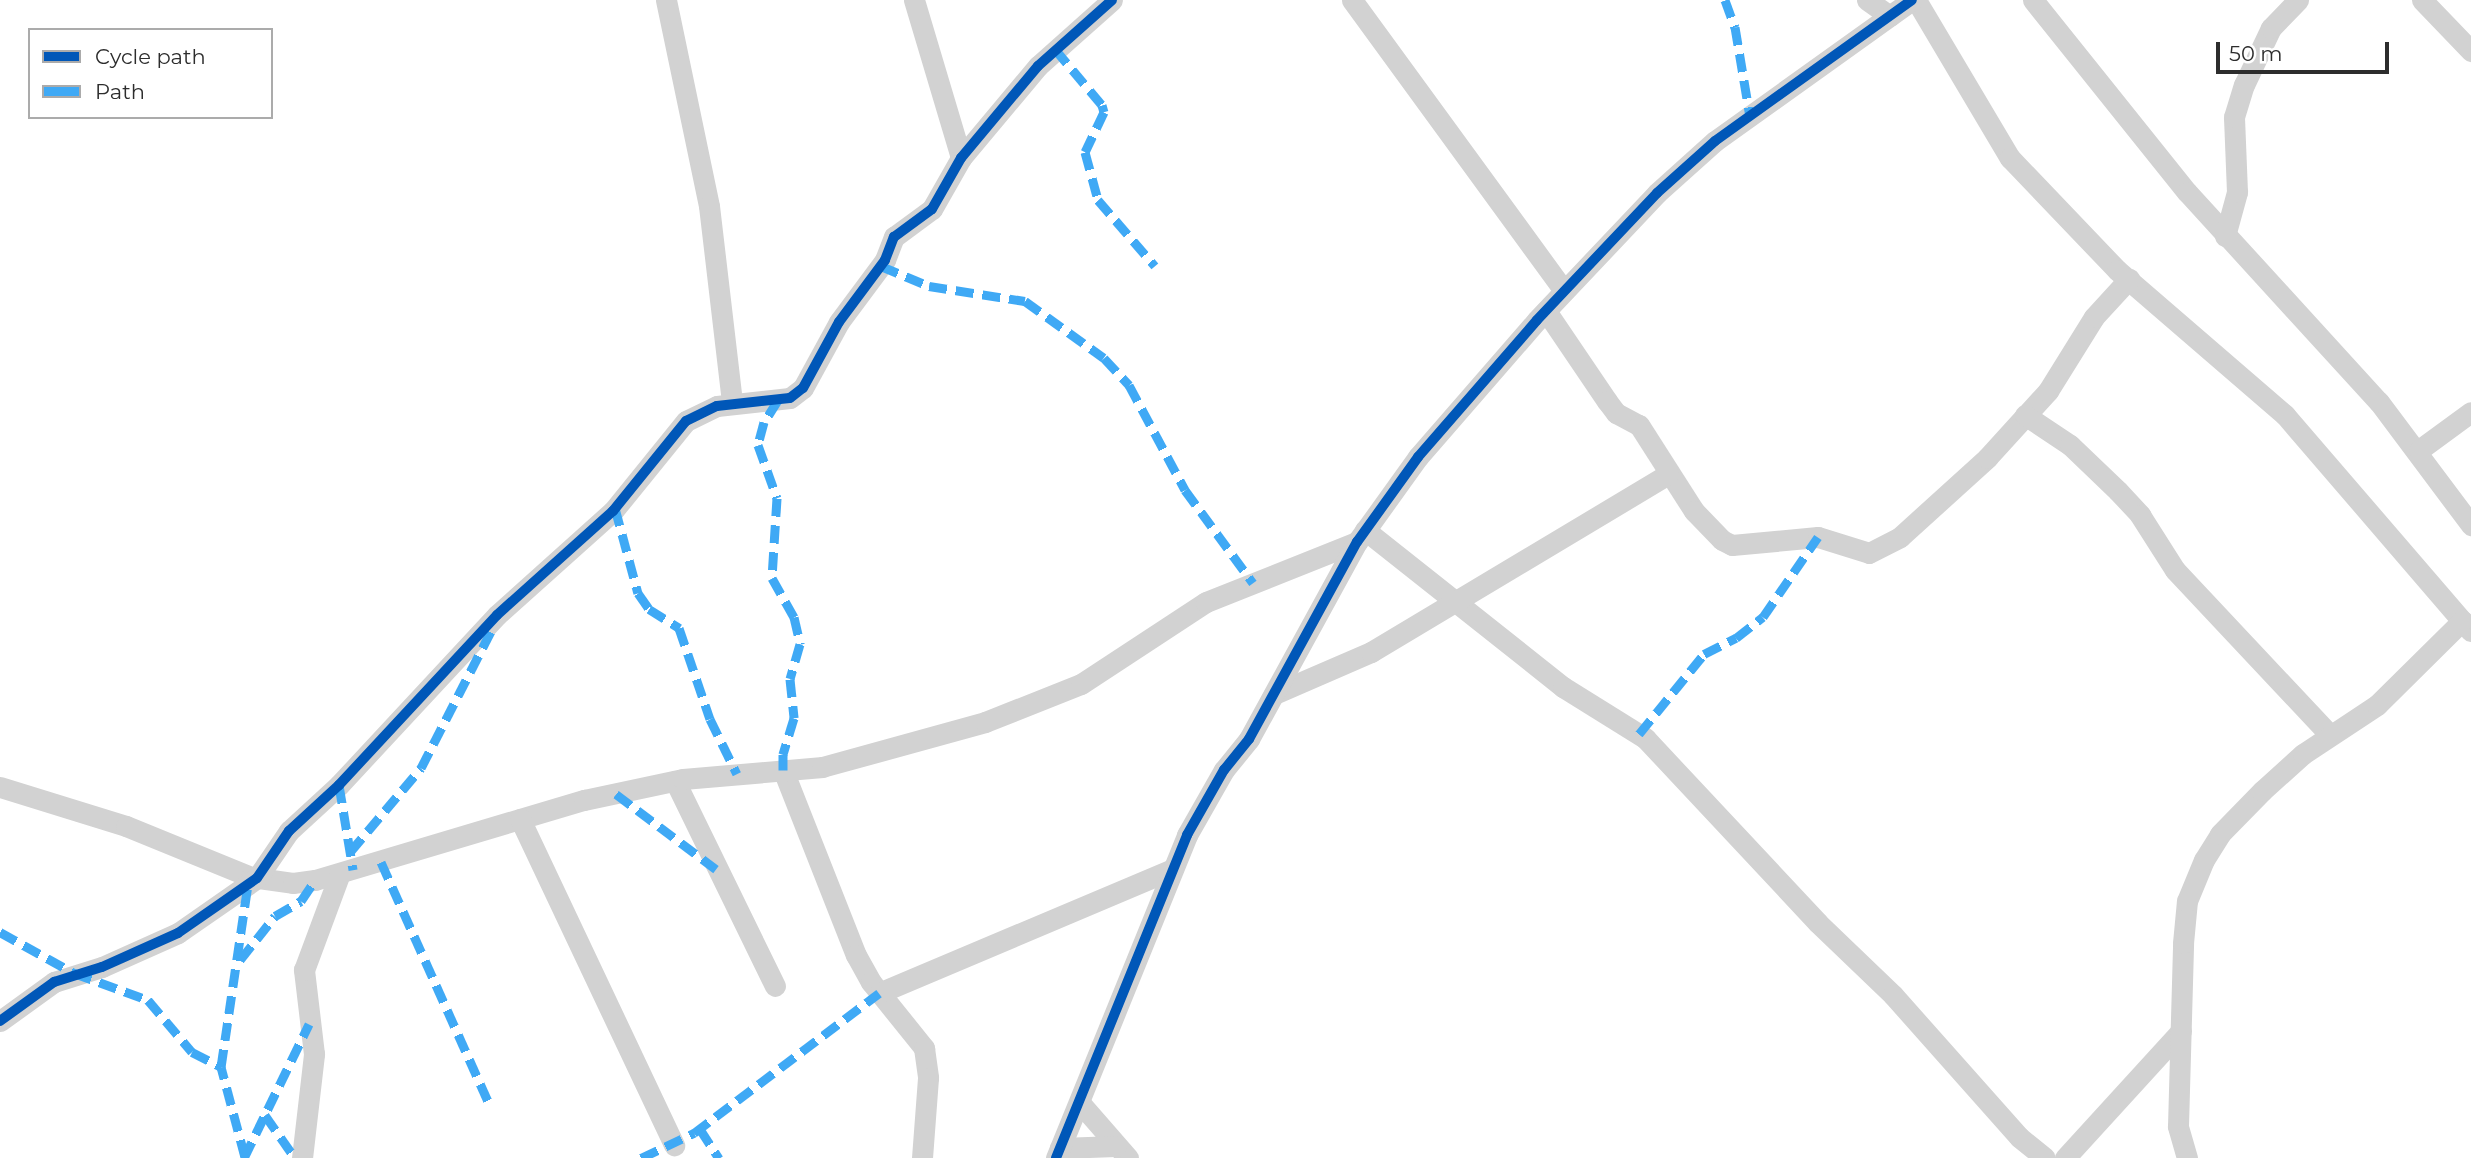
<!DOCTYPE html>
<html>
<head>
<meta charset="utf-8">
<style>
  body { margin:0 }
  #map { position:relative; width:2471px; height:1158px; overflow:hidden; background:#fff; font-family:Montserrat,sans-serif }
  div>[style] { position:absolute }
  .minor>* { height:21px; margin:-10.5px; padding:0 10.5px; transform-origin:10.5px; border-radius:10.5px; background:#d2d2d2 }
  .quiet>* { height:9px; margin-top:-4.5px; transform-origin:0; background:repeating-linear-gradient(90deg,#3fa9f5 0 18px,transparent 0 27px) }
  .cycleway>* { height:10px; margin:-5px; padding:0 5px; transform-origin:5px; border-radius:5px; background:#0057b8 }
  span { translate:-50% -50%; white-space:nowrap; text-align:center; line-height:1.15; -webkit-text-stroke:7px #fff; paint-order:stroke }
  .legend { position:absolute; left:28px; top:28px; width:245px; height:91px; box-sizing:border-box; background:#fff; border:2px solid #ababab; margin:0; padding:9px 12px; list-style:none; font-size:21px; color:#2d2d2d }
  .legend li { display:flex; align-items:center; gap:14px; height:35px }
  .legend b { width:35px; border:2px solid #ababab }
  .scale { position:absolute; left:2216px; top:42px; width:173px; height:32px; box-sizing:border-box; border:4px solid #2d2d2d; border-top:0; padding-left:9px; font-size:21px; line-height:24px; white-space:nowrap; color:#2d2d2d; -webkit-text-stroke:5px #fff; paint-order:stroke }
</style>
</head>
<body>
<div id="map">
  <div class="minor">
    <i style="left:666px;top:0;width:210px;rotate:78.2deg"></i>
    <i style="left:709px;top:206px;width:197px;rotate:83.3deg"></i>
    <i style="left:914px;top:0;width:165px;rotate:73.4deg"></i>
    <i style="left:1352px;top:0;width:360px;rotate:53.9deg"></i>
    <i style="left:1867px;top:0;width:28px;rotate:35deg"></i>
    <i style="left:1916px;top:0;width:184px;rotate:59.3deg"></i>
    <i style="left:2010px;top:158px;width:155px;rotate:46.3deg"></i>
    <i style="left:2117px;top:270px;width:222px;rotate:40.8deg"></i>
    <i style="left:2285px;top:415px;width:285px;rotate:49.3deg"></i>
    <i style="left:2033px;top:0;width:246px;rotate:51.3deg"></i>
    <i style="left:2187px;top:192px;width:285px;rotate:47.6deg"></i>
    <i style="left:2379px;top:402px;width:154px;rotate:53.2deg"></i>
    <i style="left:2422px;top:0;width:71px;rotate:46.1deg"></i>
    <i style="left:2225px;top:236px;width:46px;rotate:-74.7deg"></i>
    <i style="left:2237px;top:192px;width:75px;rotate:-92.3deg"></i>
    <i style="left:2234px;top:117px;width:34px;rotate:-73deg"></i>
    <i style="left:2244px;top:85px;width:63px;rotate:-64.7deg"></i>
    <i style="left:2271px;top:28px;width:39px;rotate:-46deg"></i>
    <i style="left:1546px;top:311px;width:109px;rotate:55.9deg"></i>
    <i style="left:1607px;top:401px;width:15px;rotate:53deg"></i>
    <i style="left:1616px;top:413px;width:26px;rotate:28deg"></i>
    <i style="left:1639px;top:425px;width:102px;rotate:57.4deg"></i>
    <i style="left:1694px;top:511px;width:40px;rotate:46deg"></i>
    <i style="left:1722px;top:540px;width:11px;rotate:27deg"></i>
    <i style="left:1732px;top:545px;width:86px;rotate:-5.3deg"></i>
    <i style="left:1818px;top:537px;width:53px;rotate:17.4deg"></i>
    <i style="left:1869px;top:553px;width:35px;rotate:-27deg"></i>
    <i style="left:1900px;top:537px;width:118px;rotate:-42.2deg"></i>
    <i style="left:1987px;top:458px;width:91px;rotate:-47.7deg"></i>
    <i style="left:2048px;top:391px;width:87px;rotate:-58.1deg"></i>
    <i style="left:2094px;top:317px;width:52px;rotate:-47.4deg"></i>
    <i style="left:2025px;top:415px;width:54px;rotate:33.7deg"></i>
    <i style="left:2070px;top:445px;width:66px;rotate:43.8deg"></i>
    <i style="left:2118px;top:491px;width:33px;rotate:47deg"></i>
    <i style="left:2140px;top:515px;width:65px;rotate:57.5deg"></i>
    <i style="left:2175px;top:570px;width:225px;rotate:46.8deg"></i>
    <i style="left:2419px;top:450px;width:64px;rotate:-36.2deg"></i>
    <i style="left:1365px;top:530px;width:253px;rotate:38.4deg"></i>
    <i style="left:1563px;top:687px;width:97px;rotate:31.9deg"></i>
    <i style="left:1645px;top:738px;width:253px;rotate:46.9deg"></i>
    <i style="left:1818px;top:923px;width:104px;rotate:43.8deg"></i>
    <i style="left:1893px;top:995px;width:190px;rotate:48.4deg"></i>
    <i style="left:2019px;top:1137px;width:33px;rotate:39deg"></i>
    <i style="left:1274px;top:694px;width:106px;rotate:-23.4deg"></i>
    <i style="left:1371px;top:652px;width:346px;rotate:-30.9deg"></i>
    <i style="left:783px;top:770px;width:199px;rotate:68.5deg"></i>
    <i style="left:856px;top:955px;width:31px;rotate:61deg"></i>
    <i style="left:871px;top:982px;width:85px;rotate:51.2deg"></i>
    <i style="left:924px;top:1048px;width:30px;rotate:82deg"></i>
    <i style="left:928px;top:1078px;width:80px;rotate:94.3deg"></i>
    <i style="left:675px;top:781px;width:228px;rotate:64deg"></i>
    <i style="left:0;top:787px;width:132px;rotate:17.2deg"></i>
    <i style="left:126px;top:826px;width:135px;rotate:22.2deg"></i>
    <i style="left:251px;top:877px;width:42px;rotate:8.1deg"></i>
    <i style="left:293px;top:883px;width:22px;rotate:-8deg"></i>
    <i style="left:315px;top:880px;width:281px;rotate:-16.6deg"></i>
    <i style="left:584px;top:800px;width:101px;rotate:-12deg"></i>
    <i style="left:683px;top:779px;width:140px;rotate:-4.9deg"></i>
    <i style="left:822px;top:767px;width:169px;rotate:-15.4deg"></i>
    <i style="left:985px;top:722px;width:103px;rotate:-21.6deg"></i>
    <i style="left:1081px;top:684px;width:149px;rotate:-33.3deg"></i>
    <i style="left:1206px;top:602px;width:162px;rotate:-21.7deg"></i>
    <i style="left:520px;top:819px;width:361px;rotate:64.7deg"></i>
    <i style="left:879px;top:993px;width:319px;rotate:-22.9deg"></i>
    <i style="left:0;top:1021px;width:67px;rotate:-35.8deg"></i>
    <i style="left:54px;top:982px;width:50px;rotate:-17.4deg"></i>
    <i style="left:102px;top:967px;width:83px;rotate:-24.1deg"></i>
    <i style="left:178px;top:933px;width:96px;rotate:-34.8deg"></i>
    <i style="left:257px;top:878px;width:57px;rotate:-55.8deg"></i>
    <i style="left:289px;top:831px;width:68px;rotate:-42.6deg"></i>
    <i style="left:339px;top:785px;width:232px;rotate:-47.1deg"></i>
    <i style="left:497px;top:615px;width:156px;rotate:-41.9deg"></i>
    <i style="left:613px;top:511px;width:116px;rotate:-51deg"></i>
    <i style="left:686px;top:421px;width:34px;rotate:-26deg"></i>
    <i style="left:717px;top:406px;width:73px;rotate:-6.3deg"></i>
    <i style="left:790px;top:398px;width:16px;rotate:-38deg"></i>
    <i style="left:803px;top:388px;width:75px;rotate:-61.4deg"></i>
    <i style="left:839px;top:322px;width:77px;rotate:-53.4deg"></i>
    <i style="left:885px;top:260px;width:25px;rotate:-69deg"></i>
    <i style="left:894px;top:237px;width:47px;rotate:-36.4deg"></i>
    <i style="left:932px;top:209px;width:59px;rotate:-60.4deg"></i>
    <i style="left:961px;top:158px;width:120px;rotate:-50.1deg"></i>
    <i style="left:1038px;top:66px;width:99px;rotate:-41.7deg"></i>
    <i style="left:1080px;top:1103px;width:73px;rotate:48.9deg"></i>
    <i style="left:1060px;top:1148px;width:56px;rotate:-2deg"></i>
    <i style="left:302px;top:1158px;width:105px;rotate:-83.4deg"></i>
    <i style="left:314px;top:1054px;width:85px;rotate:-96.8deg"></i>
    <i style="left:304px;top:970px;width:103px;rotate:-69.6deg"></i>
    <i style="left:1056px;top:1158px;width:349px;rotate:-67.9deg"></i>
    <i style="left:1187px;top:835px;width:75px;rotate:-60.4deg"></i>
    <i style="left:1224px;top:770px;width:40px;rotate:-51deg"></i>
    <i style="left:1249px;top:739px;width:225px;rotate:-61.3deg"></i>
    <i style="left:1357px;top:542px;width:105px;rotate:-54.3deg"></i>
    <i style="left:1418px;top:457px;width:181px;rotate:-49deg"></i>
    <i style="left:1537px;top:320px;width:175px;rotate:-46.6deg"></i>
    <i style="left:1657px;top:193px;width:78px;rotate:-41.9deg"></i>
    <i style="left:1715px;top:141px;width:242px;rotate:-35.6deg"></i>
    <i style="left:2065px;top:1158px;width:172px;rotate:-47.6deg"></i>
    <i style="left:2187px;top:1158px;width:33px;rotate:-106deg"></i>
    <i style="left:2178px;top:1126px;width:183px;rotate:-88.4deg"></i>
    <i style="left:2183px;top:943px;width:42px;rotate:-84.6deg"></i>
    <i style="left:2187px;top:901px;width:44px;rotate:-67.5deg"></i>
    <i style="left:2204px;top:860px;width:31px;rotate:-58deg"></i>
    <i style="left:2220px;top:834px;width:60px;rotate:-45.7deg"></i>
    <i style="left:2262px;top:791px;width:55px;rotate:-42.1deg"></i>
    <i style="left:2303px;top:754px;width:89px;rotate:-33.5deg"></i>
    <i style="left:2377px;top:705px;width:120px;rotate:-44.7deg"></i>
  </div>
  <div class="quiet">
    <i style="left:1725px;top:0;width:29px;rotate:70deg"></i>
    <i style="left:1735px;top:27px;width:91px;rotate:80.5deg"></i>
    <i style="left:1055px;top:49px;width:73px;rotate:50deg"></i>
    <i style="left:1102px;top:105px;width:7px;rotate:74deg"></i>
    <i style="left:1104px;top:112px;width:44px;rotate:115.4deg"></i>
    <i style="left:1085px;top:152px;width:50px;rotate:74.8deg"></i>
    <i style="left:1098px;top:200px;width:87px;rotate:49.2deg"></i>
    <i style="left:881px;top:266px;width:52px;rotate:22.6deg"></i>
    <i style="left:929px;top:286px;width:97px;rotate:8.9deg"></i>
    <i style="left:1025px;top:301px;width:97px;rotate:35.8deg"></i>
    <i style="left:1104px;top:358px;width:37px;rotate:47deg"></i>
    <i style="left:1129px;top:385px;width:119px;rotate:61.9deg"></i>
    <i style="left:1185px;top:490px;width:115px;rotate:53.8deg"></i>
    <i style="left:778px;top:400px;width:26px;rotate:122deg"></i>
    <i style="left:764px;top:422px;width:24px;rotate:105deg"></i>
    <i style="left:758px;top:445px;width:56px;rotate:70.3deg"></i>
    <i style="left:777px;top:498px;width:80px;rotate:93.6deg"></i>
    <i style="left:772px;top:578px;width:45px;rotate:60.6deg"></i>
    <i style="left:794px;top:617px;width:28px;rotate:77deg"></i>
    <i style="left:800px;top:644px;width:36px;rotate:106deg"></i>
    <i style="left:790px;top:679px;width:39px;rotate:84deg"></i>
    <i style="left:794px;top:718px;width:38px;rotate:107deg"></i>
    <i style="left:783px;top:754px;width:16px;rotate:90deg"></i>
    <i style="left:615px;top:508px;width:88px;rotate:74.9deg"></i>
    <i style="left:638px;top:593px;width:19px;rotate:55deg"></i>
    <i style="left:649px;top:609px;width:36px;rotate:32deg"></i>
    <i style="left:679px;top:628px;width:96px;rotate:71.2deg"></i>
    <i style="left:710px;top:719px;width:61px;rotate:63.9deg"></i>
    <i style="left:1639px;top:734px;width:103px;rotate:-50.9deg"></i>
    <i style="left:1704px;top:654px;width:36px;rotate:-27deg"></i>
    <i style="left:1736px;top:638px;width:34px;rotate:-38deg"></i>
    <i style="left:1763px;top:617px;width:97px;rotate:-55.5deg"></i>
    <i style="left:339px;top:785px;width:86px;rotate:80.6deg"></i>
    <i style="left:616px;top:794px;width:125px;rotate:36.9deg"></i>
    <i style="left:350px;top:852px;width:110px;rotate:-49.8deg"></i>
    <i style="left:421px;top:768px;width:154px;rotate:-62.9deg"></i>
    <i style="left:381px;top:862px;width:265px;rotate:65.9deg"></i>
    <i style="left:0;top:932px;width:85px;rotate:29deg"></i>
    <i style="left:74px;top:973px;width:79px;rotate:20deg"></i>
    <i style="left:148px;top:1000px;width:68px;rotate:49.8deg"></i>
    <i style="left:192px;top:1052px;width:33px;rotate:27deg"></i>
    <i style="left:240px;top:960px;width:56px;rotate:-51.5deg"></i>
    <i style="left:275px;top:916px;width:30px;rotate:-30deg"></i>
    <i style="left:301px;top:901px;width:25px;rotate:-56deg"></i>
    <i style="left:265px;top:1115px;width:52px;rotate:55.1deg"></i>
    <i style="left:700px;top:1129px;width:35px;rotate:57deg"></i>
    <i style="left:245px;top:1157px;width:93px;rotate:-104.9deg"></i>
    <i style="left:221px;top:1067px;width:184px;rotate:-81.6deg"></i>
    <i style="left:244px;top:1158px;width:149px;rotate:-64.1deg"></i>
    <i style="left:641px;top:1158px;width:59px;rotate:-25.3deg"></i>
    <i style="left:694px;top:1133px;width:232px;rotate:-37.1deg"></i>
  </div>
  <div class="cycleway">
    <i style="left:0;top:1021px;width:67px;rotate:-35.8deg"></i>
    <i style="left:54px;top:982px;width:50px;rotate:-17.4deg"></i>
    <i style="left:102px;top:967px;width:83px;rotate:-24.1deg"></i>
    <i style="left:178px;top:933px;width:96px;rotate:-34.8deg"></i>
    <i style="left:257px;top:878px;width:57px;rotate:-55.8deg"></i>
    <i style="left:289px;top:831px;width:68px;rotate:-42.6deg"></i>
    <i style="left:339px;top:785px;width:232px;rotate:-47.1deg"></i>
    <i style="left:497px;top:615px;width:156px;rotate:-41.9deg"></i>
    <i style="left:613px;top:511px;width:116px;rotate:-51deg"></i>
    <i style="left:686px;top:421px;width:34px;rotate:-26deg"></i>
    <i style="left:717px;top:406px;width:73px;rotate:-6.3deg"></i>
    <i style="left:790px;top:398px;width:16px;rotate:-38deg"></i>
    <i style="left:803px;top:388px;width:75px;rotate:-61.4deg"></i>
    <i style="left:839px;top:322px;width:77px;rotate:-53.4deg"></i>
    <i style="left:885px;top:260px;width:25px;rotate:-69deg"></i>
    <i style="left:894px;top:237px;width:47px;rotate:-36.4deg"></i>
    <i style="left:932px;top:209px;width:59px;rotate:-60.4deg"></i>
    <i style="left:961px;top:158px;width:120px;rotate:-50.1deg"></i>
    <i style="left:1038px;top:66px;width:99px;rotate:-41.7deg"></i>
    <i style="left:1056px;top:1158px;width:349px;rotate:-67.9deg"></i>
    <i style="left:1187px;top:835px;width:75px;rotate:-60.4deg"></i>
    <i style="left:1224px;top:770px;width:40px;rotate:-51deg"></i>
    <i style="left:1249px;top:739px;width:225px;rotate:-61.3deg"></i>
    <i style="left:1357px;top:542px;width:105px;rotate:-54.3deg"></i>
    <i style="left:1418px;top:457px;width:181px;rotate:-49deg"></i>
    <i style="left:1537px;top:320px;width:175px;rotate:-46.6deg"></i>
    <i style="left:1657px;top:193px;width:78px;rotate:-41.9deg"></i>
    <i style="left:1715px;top:141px;width:242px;rotate:-35.6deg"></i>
  </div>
  <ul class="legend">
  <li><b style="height:9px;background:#0057b8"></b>Cycle path</li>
  <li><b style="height:9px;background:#3fa9f5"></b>Path</li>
  </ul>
  <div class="scale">50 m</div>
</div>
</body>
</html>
